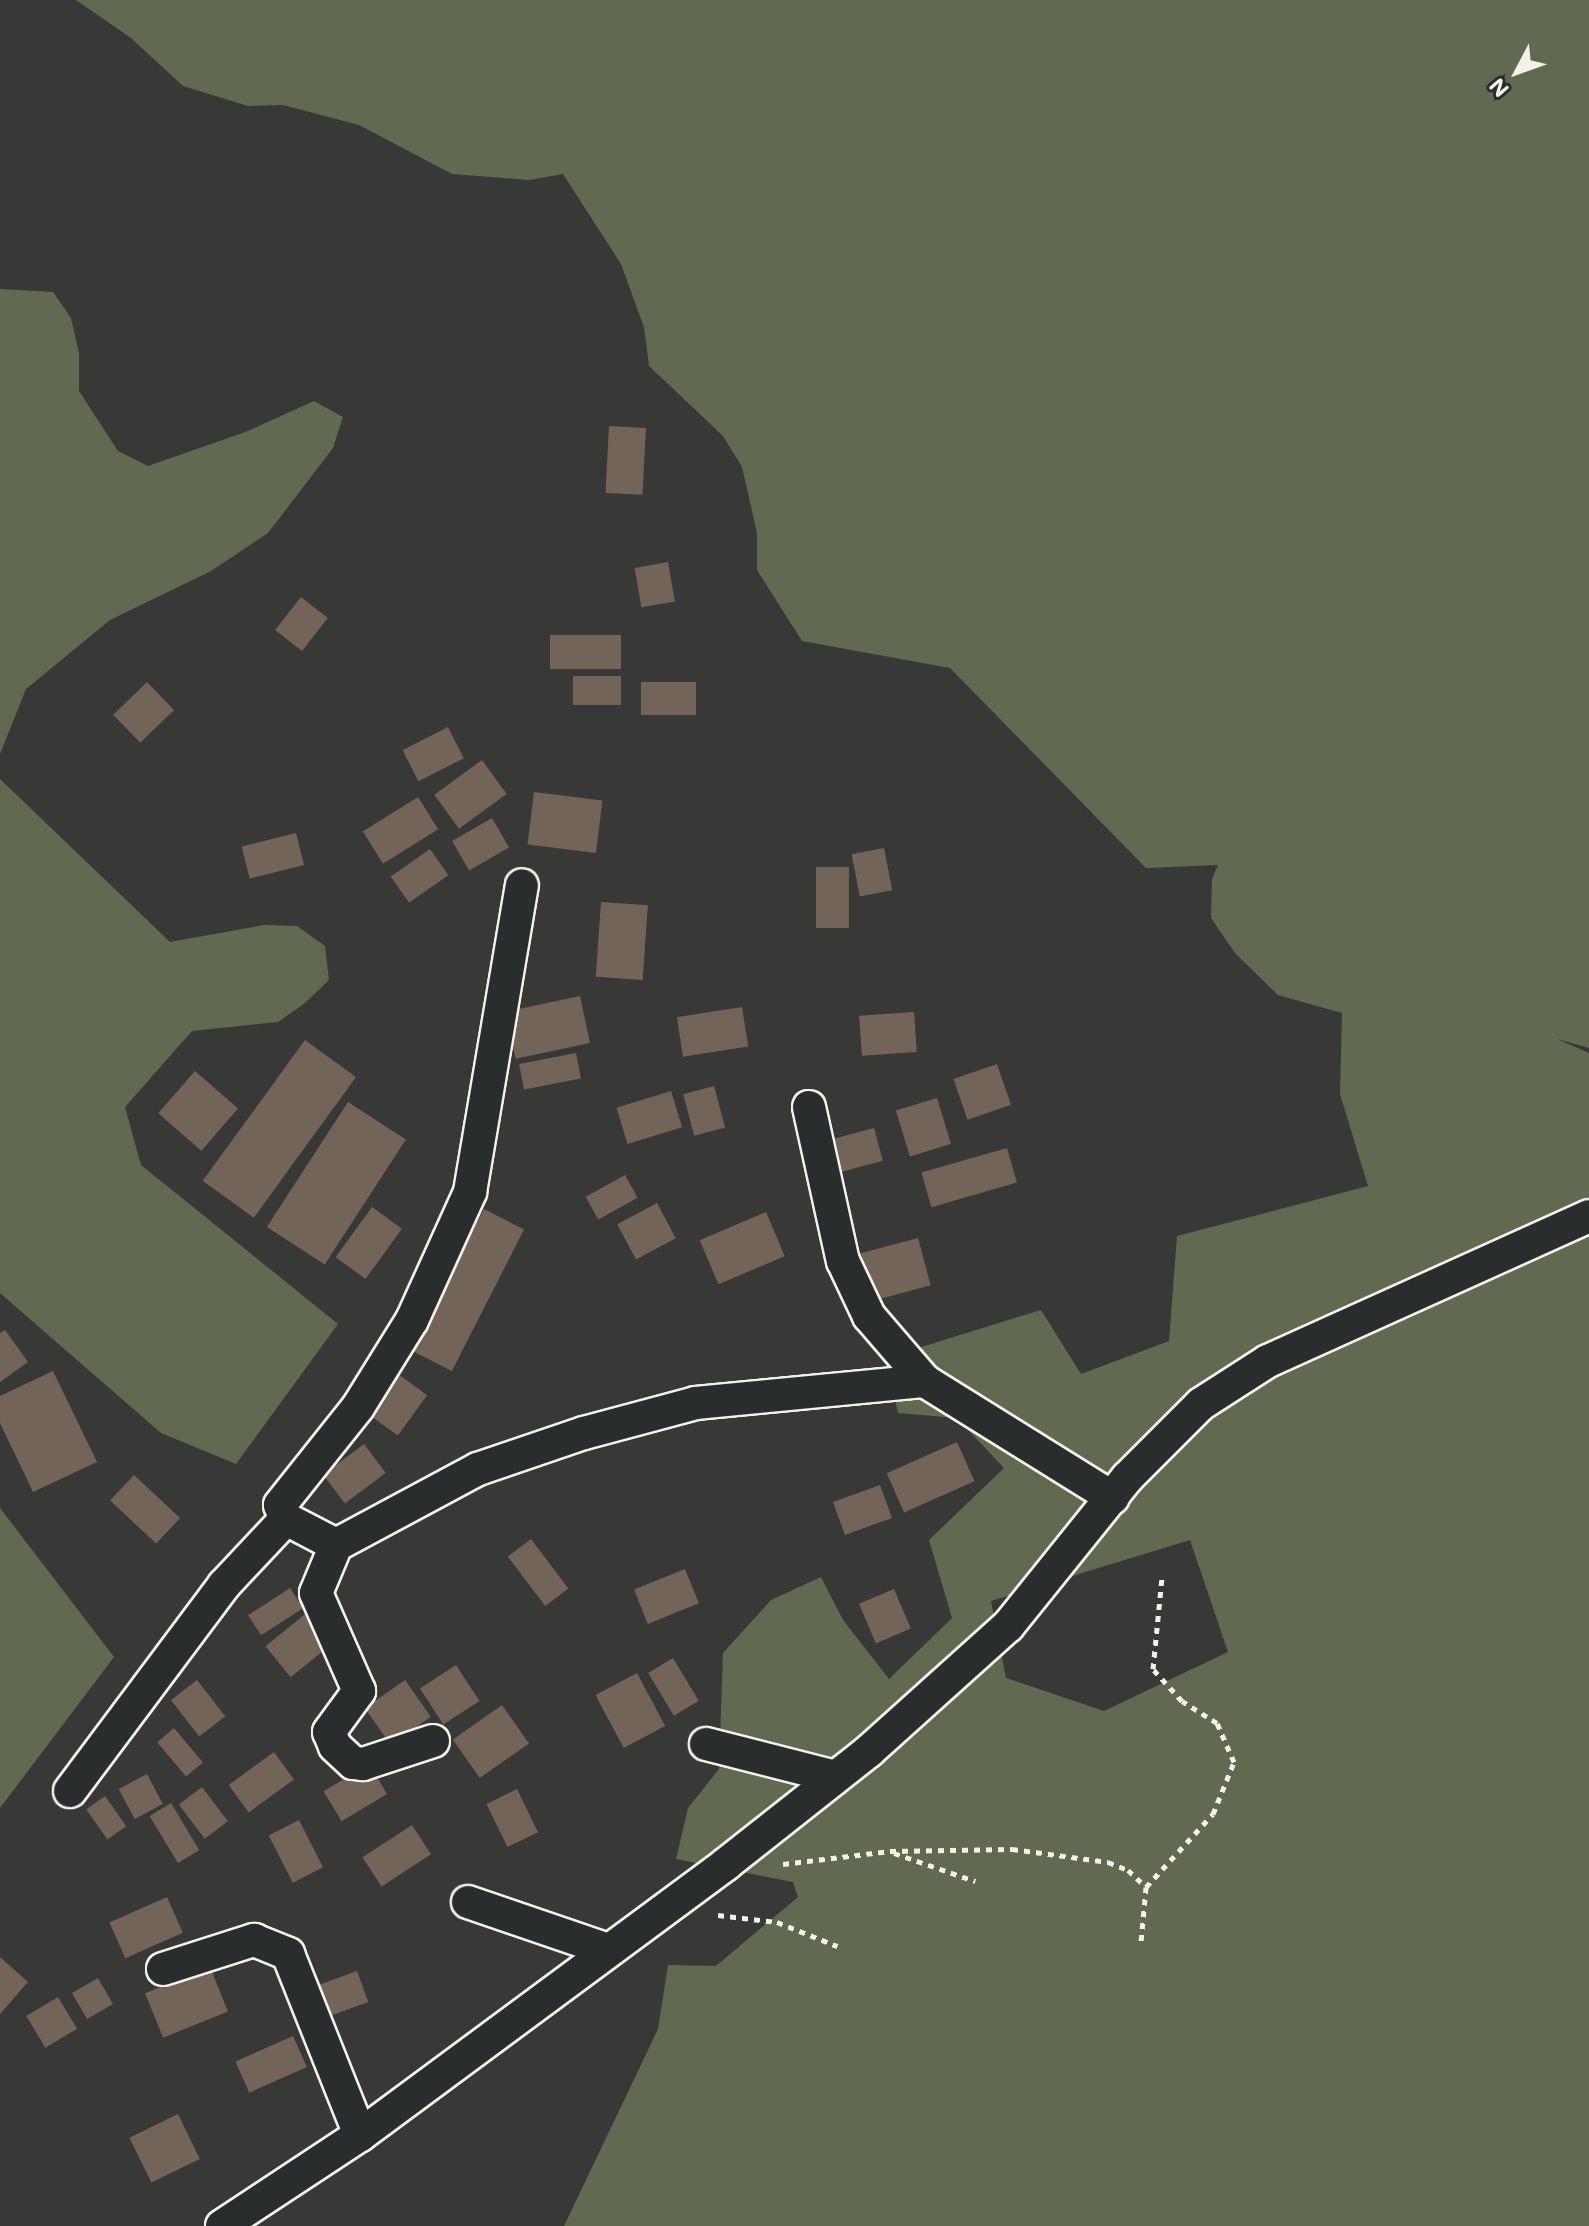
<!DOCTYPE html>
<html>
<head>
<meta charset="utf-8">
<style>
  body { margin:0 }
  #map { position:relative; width:1589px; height:2226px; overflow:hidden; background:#383837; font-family:Mali,sans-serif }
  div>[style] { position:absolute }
  .green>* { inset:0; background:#616a51 }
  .building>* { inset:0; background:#726459; transform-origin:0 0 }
  .path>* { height:5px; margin-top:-2.5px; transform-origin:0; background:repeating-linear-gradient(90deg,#f4f1e8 0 6px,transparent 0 12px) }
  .roads { filter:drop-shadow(2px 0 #f4f1e8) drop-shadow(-2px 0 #f4f1e8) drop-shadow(0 2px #f4f1e8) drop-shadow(0 -2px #f4f1e8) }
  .minor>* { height:32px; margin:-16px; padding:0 16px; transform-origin:16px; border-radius:16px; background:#2a2d2e }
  span { translate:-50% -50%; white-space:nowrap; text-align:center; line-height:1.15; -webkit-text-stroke:6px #2a2d2e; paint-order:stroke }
  .north { position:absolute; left:1477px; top:32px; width:80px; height:80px; -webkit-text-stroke:6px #2a2d2e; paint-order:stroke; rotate:229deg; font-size:22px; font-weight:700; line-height:32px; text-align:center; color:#f4f1e8 }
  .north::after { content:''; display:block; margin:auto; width:28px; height:36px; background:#f4f1e8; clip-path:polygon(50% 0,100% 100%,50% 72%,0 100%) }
</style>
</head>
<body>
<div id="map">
  <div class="green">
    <i style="clip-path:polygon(evenodd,76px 0,1589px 0,1589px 1048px,1557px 1039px,1589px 1053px,1589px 2226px,564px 2226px,658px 2029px,668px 1965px,716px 1966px,798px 1897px,793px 1882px,676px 1859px,688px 1808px,719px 1769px,723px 1653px,771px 1600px,821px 1577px,843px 1620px,889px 1679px,952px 1618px,929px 1540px,1004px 1468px,957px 1418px,898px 1413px,886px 1358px,1041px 1310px,1081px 1374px,1169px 1341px,1177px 1236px,1368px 1186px,1340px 1094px,1342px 1013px,1278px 995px,1235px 953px,1211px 918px,1212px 879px,1218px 865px,1146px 868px,950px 668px,802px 641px,757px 570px,757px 533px,742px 467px,723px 436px,649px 366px,644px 327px,621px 264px,563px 174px,529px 180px,452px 174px,359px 125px,283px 105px,248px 106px,183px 86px,131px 38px,76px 0,1190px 1540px,1228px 1652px,1104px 1711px,1006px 1678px,991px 1601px,1190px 1540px)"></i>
    <i style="clip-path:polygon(0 289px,53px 292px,71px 318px,79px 353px,79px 391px,118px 451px,148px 466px,248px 431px,314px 401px,343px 417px,333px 448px,268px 533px,211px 571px,110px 620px,26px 689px,0 754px)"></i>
    <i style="clip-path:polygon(0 779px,170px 942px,264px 925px,297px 926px,325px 946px,329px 980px,305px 1003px,278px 1022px,192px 1031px,125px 1107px,141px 1165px,338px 1324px,236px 1464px,161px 1433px,0 1293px)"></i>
    <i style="clip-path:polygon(0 1508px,114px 1657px,0 1808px)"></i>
  </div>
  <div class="building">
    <i style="left:609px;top:426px;width:37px;height:67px;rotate:3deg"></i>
    <i style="left:668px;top:562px;width:40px;height:34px;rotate:80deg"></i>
    <i style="left:301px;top:597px;width:34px;height:42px;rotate:38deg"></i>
    <i style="left:550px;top:635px;width:71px;height:34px"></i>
    <i style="left:573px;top:676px;width:48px;height:29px"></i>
    <i style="left:147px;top:682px;width:39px;height:47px;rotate:46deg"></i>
    <i style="left:641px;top:682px;width:55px;height:33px"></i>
    <i style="left:448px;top:727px;width:35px;height:51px;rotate:63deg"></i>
    <i style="left:482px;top:760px;width:42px;height:59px;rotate:54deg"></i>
    <i style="left:534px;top:792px;width:69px;height:53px;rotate:7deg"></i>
    <i style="left:418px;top:797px;width:38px;height:65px;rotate:58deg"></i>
    <i style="left:492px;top:818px;width:34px;height:46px;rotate:60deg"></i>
    <i style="left:296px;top:833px;width:33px;height:56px;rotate:76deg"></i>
    <i style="left:884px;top:848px;width:43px;height:33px;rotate:79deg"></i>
    <i style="left:430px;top:849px;width:32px;height:48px;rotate:55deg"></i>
    <i style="left:816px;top:867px;width:33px;height:61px"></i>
    <i style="left:601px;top:902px;width:47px;height:75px;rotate:4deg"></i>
    <i style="left:580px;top:996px;width:48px;height:76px;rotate:78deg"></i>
    <i style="left:742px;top:1007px;width:40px;height:66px;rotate:81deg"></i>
    <i style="left:914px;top:1012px;width:40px;height:55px;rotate:86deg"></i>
    <i style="left:305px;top:1040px;width:63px;height:174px;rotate:36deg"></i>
    <i style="left:576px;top:1053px;width:26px;height:58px;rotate:79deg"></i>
    <i style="left:997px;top:1064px;width:43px;height:46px;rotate:71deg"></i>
    <i style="left:195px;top:1071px;width:57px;height:56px;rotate:41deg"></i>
    <i style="left:714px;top:1086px;width:43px;height:32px;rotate:75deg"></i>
    <i style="left:671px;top:1091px;width:38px;height:57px;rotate:73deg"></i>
    <i style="left:937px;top:1098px;width:48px;height:43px;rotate:73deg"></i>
    <i style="left:348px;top:1102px;width:69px;height:149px;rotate:33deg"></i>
    <i style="left:874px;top:1128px;width:34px;height:55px;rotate:75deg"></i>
    <i style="left:1007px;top:1148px;width:36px;height:89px;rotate:74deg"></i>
    <i style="left:625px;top:1175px;width:26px;height:45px;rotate:61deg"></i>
    <i style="left:657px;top:1203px;width:40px;height:45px;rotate:62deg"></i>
    <i style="left:372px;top:1207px;width:37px;height:62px;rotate:36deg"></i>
    <i style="left:484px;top:1209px;width:45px;height:159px;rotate:27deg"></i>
    <i style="left:766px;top:1212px;width:48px;height:72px;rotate:67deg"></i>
    <i style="left:918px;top:1238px;width:49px;height:69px;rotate:75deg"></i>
    <i style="clip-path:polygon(5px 1330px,28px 1362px,0 1382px,0 1333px)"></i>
    <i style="clip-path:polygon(53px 1371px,97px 1462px,33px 1492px,0 1423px,0 1396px)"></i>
    <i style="left:398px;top:1374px;width:36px;height:50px;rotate:36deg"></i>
    <i style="left:957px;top:1442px;width:43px;height:77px;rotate:66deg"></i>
    <i style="left:364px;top:1444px;width:36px;height:51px;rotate:53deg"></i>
    <i style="left:134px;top:1475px;width:63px;height:35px;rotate:43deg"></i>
    <i style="left:880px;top:1485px;width:35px;height:50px;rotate:70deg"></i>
    <i style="left:531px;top:1539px;width:62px;height:29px;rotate:53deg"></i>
    <i style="left:685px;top:1569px;width:37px;height:55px;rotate:68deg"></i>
    <i style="left:290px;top:1588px;width:24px;height:50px;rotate:57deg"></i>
    <i style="left:894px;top:1589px;width:43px;height:38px;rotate:67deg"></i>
    <i style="left:309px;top:1611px;width:40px;height:56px;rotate:51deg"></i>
    <i style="left:673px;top:1658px;width:50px;height:29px;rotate:59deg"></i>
    <i style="left:456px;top:1665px;width:43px;height:43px;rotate:57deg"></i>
    <i style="left:637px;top:1673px;width:60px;height:47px;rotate:62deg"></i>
    <i style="left:197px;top:1680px;width:46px;height:33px;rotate:52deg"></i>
    <i style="left:405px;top:1680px;width:45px;height:49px;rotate:55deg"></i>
    <i style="left:502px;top:1705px;width:47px;height:60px;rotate:55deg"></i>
    <i style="left:174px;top:1728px;width:45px;height:22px;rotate:50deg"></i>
    <i style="left:274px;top:1752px;width:34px;height:56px;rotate:54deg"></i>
    <i style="left:369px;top:1764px;width:35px;height:53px;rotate:59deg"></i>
    <i style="left:147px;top:1774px;width:34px;height:32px;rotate:62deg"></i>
    <i style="left:202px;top:1787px;width:43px;height:29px;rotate:53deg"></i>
    <i style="left:517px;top:1789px;width:48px;height:34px;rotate:64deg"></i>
    <i style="left:105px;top:1796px;width:37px;height:23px;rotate:55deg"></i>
    <i style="left:171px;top:1803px;width:55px;height:25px;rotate:59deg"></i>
    <i style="left:299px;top:1820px;width:53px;height:34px;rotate:63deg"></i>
    <i style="left:412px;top:1825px;width:35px;height:59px;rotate:57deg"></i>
    <i style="left:167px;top:1897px;width:39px;height:63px;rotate:66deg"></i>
    <i style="clip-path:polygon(0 1957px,28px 1982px,0 2014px)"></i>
    <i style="left:210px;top:1967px;width:48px;height:70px;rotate:68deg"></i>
    <i style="left:357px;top:1971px;width:33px;height:47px;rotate:70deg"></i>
    <i style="left:98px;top:1978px;width:30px;height:30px;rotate:60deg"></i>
    <i style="left:58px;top:1997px;width:37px;height:37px;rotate:59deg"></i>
    <i style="left:293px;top:2036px;width:34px;height:63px;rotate:66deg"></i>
    <i style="left:178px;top:2114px;width:50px;height:54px;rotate:64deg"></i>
  </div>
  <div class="path">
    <i style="left:894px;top:1853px;width:86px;rotate:19.1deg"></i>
    <i style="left:783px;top:1864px;width:108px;rotate:-6.9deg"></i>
    <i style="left:890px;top:1851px;width:122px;rotate:-0.9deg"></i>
    <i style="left:1012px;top:1849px;width:97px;rotate:7.7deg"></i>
    <i style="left:1108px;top:1862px;width:22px;rotate:22deg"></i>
    <i style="left:1128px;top:1870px;width:25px;rotate:43deg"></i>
    <i style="left:1146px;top:1887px;width:55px;rotate:95.2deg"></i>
    <i style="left:1146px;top:1887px;width:99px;rotate:-47.5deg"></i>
    <i style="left:1213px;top:1814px;width:56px;rotate:-68deg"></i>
    <i style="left:1234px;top:1762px;width:43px;rotate:-113.6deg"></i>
    <i style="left:1217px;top:1723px;width:41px;rotate:-147.8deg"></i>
    <i style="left:1182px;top:1701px;width:43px;rotate:-132.2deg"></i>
    <i style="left:1153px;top:1669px;width:91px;rotate:-84.4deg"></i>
    <i style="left:718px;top:1915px;width:59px;rotate:6.8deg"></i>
    <i style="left:777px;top:1922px;width:65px;rotate:21.8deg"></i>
  </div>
  <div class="roads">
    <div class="minor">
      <i style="left:809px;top:1107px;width:158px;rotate:77.6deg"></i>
      <i style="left:843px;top:1261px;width:61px;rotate:64.7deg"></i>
      <i style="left:869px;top:1316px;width:86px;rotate:49.3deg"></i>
      <i style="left:925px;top:1381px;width:221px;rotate:31.9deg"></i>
      <i style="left:336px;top:1545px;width:161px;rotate:-28.2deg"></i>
      <i style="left:478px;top:1469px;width:112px;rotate:-18.8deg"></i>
      <i style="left:584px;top:1433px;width:116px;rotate:-15deg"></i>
      <i style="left:696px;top:1403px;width:230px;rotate:-5.5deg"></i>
      <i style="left:433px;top:1741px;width:74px;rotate:161.8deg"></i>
      <i style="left:363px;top:1764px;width:10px;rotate:-174deg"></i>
      <i style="left:353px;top:1763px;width:25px;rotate:-137deg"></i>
      <i style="left:335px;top:1746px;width:15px;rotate:-113deg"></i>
      <i style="left:329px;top:1732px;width:51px;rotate:-53.8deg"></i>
      <i style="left:359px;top:1691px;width:107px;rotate:-113.7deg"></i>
      <i style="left:316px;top:1593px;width:52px;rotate:-67.4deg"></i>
      <i style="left:336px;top:1545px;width:56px;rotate:-152.5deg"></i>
      <i style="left:286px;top:1519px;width:15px;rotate:-113deg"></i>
      <i style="left:280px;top:1505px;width:125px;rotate:-51.5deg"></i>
      <i style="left:358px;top:1407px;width:102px;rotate:-58.2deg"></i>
      <i style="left:412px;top:1320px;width:141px;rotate:-65.6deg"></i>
      <i style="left:470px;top:1192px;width:311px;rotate:-80.4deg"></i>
      <i style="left:706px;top:1744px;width:133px;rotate:14.3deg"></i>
      <i style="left:70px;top:1791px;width:257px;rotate:-53.2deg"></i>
      <i style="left:224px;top:1585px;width:91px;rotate:-46.8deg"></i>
      <i style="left:468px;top:1902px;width:145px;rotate:18.9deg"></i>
      <i style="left:163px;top:1969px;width:96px;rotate:-17.7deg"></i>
      <i style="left:254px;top:1940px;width:37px;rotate:22deg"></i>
      <i style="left:288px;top:1954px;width:195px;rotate:68.3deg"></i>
      <i style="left:222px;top:2226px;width:165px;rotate:-33.4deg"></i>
      <i style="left:360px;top:2135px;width:455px;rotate:-36.5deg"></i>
      <i style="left:726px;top:1864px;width:182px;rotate:-38.3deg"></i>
      <i style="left:869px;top:1751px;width:187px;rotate:-42deg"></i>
      <i style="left:1008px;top:1626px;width:190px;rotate:-51.2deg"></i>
      <i style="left:1127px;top:1478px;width:105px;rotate:-45deg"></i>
      <i style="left:1201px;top:1404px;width:80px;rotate:-32.7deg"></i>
      <i style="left:1268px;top:1361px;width:352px;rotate:-24.3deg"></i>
    </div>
  </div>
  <div class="north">N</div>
</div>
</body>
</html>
